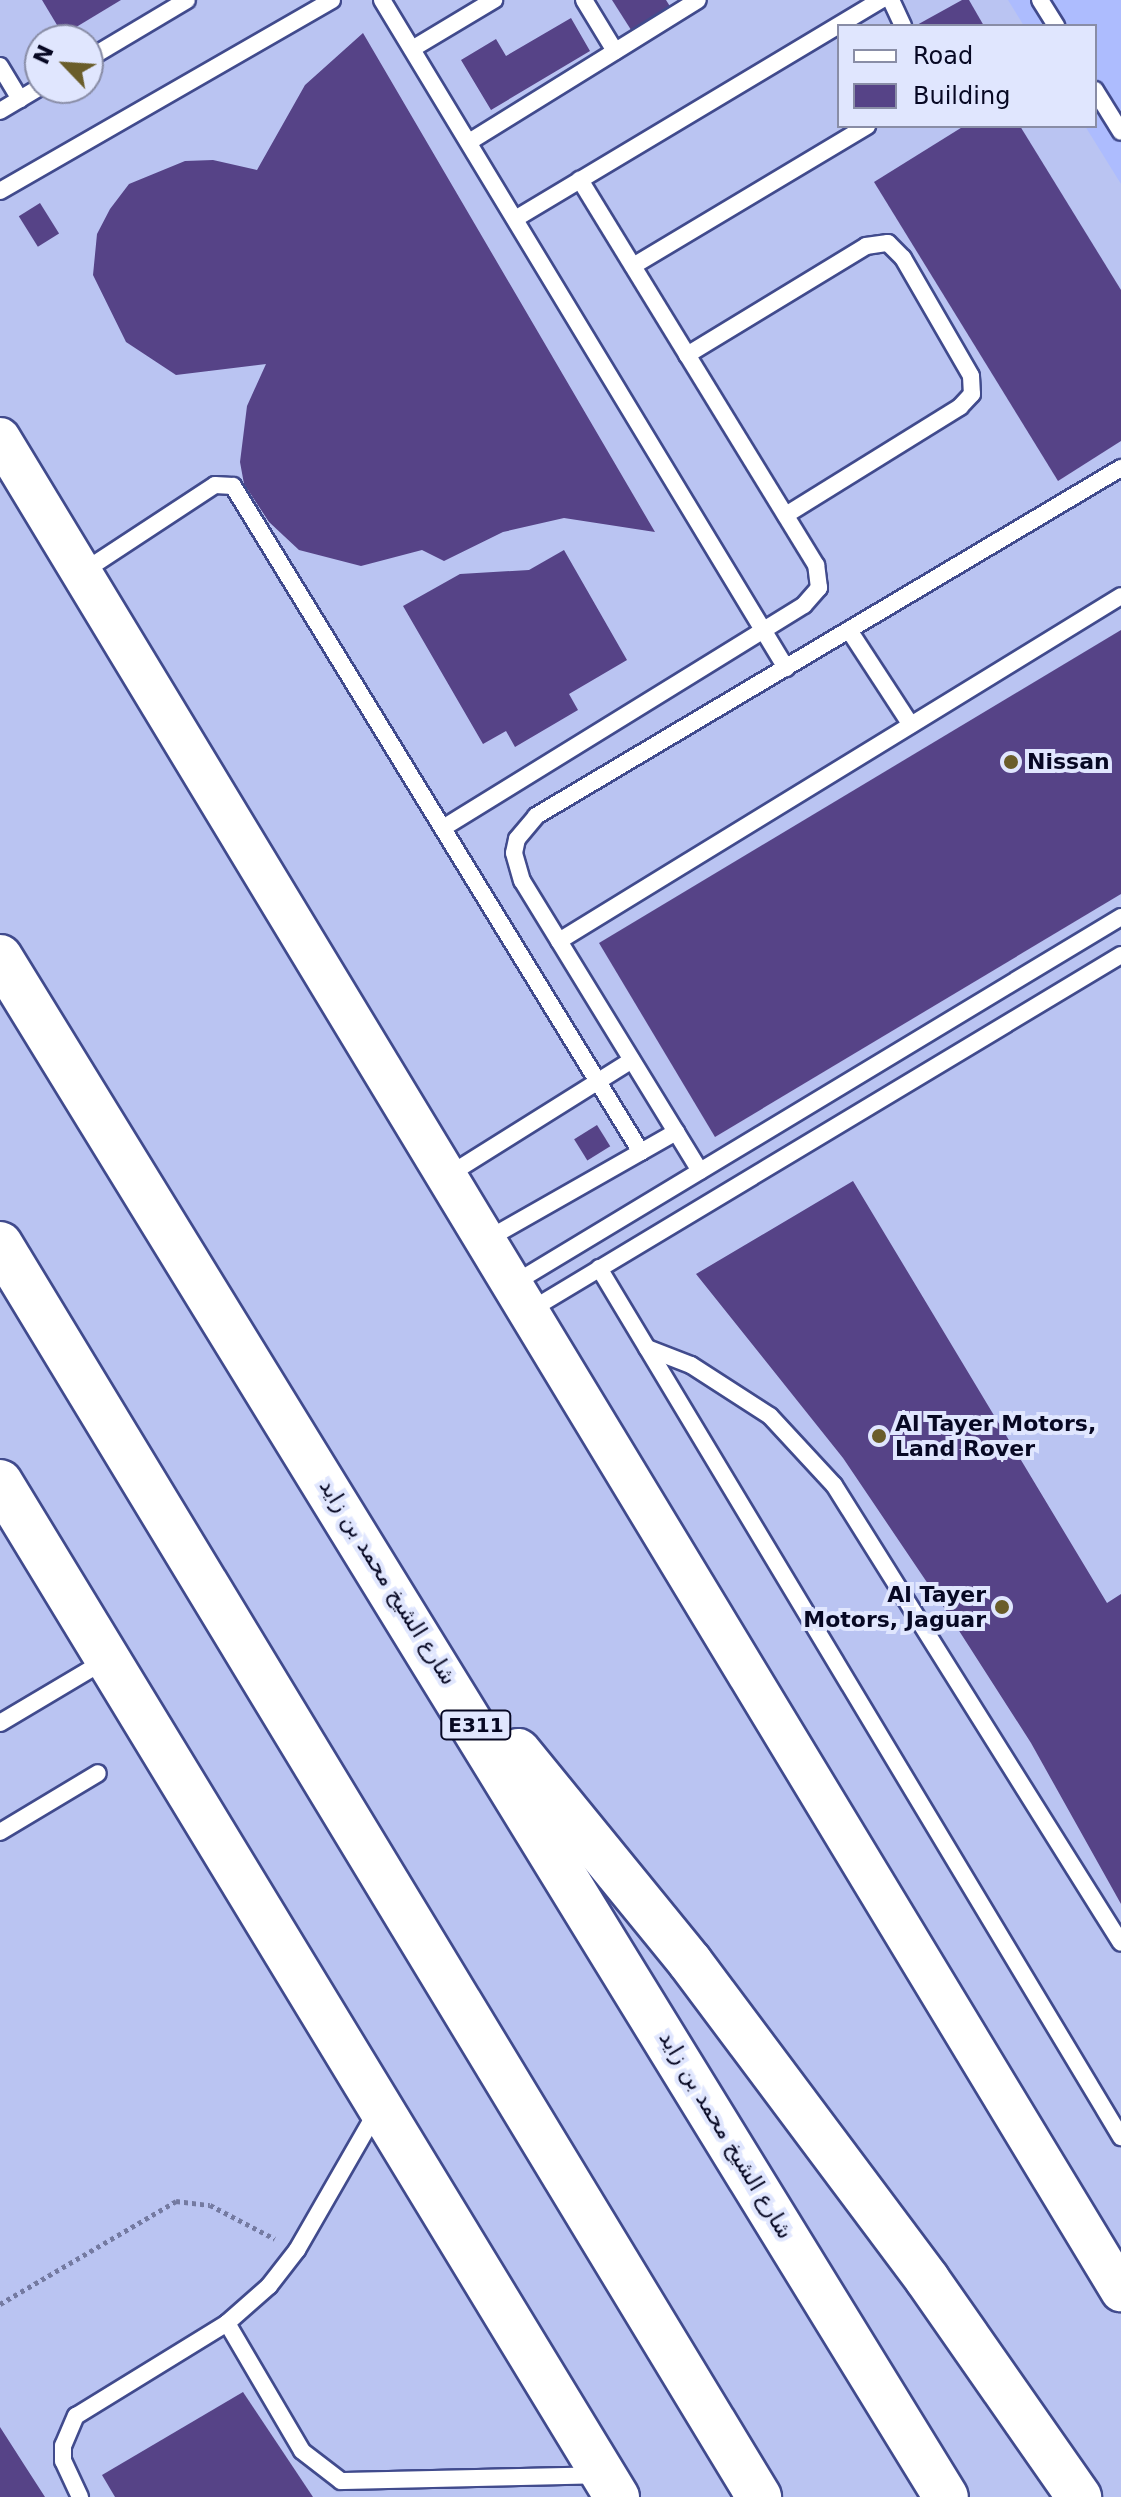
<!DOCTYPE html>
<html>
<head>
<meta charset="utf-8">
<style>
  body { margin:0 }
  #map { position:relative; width:1121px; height:2497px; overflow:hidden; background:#bac4f2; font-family:"DejaVu Sans","Noto Naskh Arabic",sans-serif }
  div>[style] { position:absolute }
  .built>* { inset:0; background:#adbcfe }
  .building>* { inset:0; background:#564387; transform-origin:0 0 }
  .path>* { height:5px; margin-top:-2.5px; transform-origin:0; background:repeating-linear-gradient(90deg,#747aa1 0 4px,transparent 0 8px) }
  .roads { filter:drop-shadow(2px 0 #414b8d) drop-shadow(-2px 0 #414b8d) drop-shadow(0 2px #414b8d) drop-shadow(0 -2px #414b8d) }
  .service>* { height:16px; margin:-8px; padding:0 8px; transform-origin:8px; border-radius:8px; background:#fff }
  .tertiary>* { height:40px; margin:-20px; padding:0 20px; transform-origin:20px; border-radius:20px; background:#fff }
  .secondary>* { height:44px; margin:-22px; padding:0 22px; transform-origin:22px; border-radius:22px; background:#fff }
  .motorway>* { height:44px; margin:-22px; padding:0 22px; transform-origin:22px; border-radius:22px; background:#fff }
  .dots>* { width:22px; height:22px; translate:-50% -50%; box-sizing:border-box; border:4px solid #e0e6fe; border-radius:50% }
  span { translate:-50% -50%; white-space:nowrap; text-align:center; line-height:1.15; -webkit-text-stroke:8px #e0e6fe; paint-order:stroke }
  .shield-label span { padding:2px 6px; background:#e0e6fe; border:2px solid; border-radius:6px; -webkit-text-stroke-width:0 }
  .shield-label { font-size:20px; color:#070823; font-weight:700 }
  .poi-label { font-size:22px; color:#070823; font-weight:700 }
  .left { translate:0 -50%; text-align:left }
  .right { translate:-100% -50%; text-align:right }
  .street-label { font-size:22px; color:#070823 }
  .legend { position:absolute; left:837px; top:24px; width:260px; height:104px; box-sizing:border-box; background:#e0e6fe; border:2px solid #898da6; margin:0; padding:10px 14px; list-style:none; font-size:24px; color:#070823 }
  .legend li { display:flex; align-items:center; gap:16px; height:40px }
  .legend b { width:40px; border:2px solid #898da6 }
  .north { position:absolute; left:24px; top:24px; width:80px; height:80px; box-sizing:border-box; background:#e0e6fe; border:2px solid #898da6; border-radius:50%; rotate:295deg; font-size:22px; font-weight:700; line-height:32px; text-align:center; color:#070823 }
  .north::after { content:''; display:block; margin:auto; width:28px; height:36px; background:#6a5d2a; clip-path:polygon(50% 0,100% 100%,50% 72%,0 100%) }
</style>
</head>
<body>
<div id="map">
  <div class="built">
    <i style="clip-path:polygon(1008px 0,1121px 0,1121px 184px,1085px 126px,1095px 126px,1095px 26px,1024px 26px)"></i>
  </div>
  <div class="building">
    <i style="clip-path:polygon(42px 0,121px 0,63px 35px)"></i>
    <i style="clip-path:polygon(612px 0,666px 0,671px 8px,633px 33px)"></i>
    <i style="clip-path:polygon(962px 0,969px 0,984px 26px,915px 26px)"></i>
    <i style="clip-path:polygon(571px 18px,590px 51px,491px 110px,461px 60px,496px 39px,506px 56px)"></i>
    <i style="clip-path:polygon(363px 33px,655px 532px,564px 518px,503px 532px,444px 561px,422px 550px,361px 566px,299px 550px,269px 522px,244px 484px,240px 462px,247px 406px,266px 364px,176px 375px,126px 342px,93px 275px,97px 234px,110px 209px,129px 184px,185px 161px,213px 160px,257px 170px,305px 85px)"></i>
    <i style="clip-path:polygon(964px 126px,1020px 126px,1121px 290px,1121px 441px,1058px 481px,874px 182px)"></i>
    <i style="left:40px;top:203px;width:36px;height:25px;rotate:58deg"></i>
    <i style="clip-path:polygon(564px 550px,627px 660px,569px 694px,578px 710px,515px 747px,506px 731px,483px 744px,403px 606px,460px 574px,529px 570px)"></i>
    <i style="clip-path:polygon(1121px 630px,1121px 894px,715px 1137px,599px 943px)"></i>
    <i style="left:597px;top:1125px;width:25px;height:27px;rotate:58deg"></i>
    <i style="clip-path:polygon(853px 1181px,1107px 1603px,1121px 1594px,1121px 1904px,1031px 1743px,947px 1612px,843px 1458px,696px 1274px)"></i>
    <i style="clip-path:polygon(243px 2392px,313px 2497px,115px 2497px,102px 2475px)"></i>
    <i style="clip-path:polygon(0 2427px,25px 2466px,45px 2497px,0 2497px)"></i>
  </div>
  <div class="path">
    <i style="left:0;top:2304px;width:204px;rotate:-30.3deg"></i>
    <i style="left:176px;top:2201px;width:34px;rotate:7deg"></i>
    <i style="left:210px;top:2205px;width:73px;rotate:27.6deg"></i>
  </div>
  <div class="roads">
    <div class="service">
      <i style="left:382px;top:0;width:781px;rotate:58.83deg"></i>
      <i style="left:584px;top:0;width:60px;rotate:58.7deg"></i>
      <i style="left:891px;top:0;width:29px;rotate:65deg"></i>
      <i style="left:1040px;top:0;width:31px;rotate:58deg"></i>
      <i style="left:412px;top:49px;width:96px;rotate:-30.9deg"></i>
      <i style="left:88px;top:59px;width:115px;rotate:-30.8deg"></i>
      <i style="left:0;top:66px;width:39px;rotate:59deg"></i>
      <i style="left:1095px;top:90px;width:49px;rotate:58.2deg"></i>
      <i style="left:0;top:111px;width:47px;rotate:-31deg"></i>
      <i style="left:469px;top:142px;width:269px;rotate:-31.8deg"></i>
      <i style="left:0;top:191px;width:383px;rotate:-29.9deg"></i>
      <i style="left:515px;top:219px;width:427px;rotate:-30.9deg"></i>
      <i style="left:633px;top:266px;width:273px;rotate:-30.9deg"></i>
      <i style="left:687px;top:355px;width:210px;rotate:-31.3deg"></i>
      <i style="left:866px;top:246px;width:22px;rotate:-8deg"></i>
      <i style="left:888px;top:243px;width:21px;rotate:45deg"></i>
      <i style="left:903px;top:258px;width:136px;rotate:60deg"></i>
      <i style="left:971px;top:376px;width:18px;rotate:87deg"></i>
      <i style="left:972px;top:394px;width:18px;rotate:133deg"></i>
      <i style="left:960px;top:407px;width:205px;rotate:148.2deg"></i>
      <i style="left:81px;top:573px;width:160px;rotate:-33.3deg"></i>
      <i style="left:215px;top:485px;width:18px;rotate:3deg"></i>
      <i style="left:233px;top:486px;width:781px;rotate:58.51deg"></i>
      <i style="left:849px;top:630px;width:113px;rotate:56.9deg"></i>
      <i style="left:443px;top:828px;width:424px;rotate:-31.7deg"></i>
      <i style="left:804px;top:605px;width:23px;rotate:-49deg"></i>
      <i style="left:819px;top:588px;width:23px;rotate:-97deg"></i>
      <i style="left:816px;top:565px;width:452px;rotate:-121.5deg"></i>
      <i style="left:559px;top:941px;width:659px;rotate:-31.54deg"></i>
      <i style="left:700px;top:1171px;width:340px;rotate:-121.5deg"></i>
      <i style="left:522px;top:881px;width:29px;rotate:-106deg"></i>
      <i style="left:514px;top:853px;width:14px;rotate:-78deg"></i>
      <i style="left:517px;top:839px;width:30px;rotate:-50deg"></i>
      <i style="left:536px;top:816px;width:681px;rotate:-30.75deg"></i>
      <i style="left:447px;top:1176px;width:218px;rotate:-32.1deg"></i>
      <i style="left:486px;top:1240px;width:219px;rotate:-29.6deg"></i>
      <i style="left:599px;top:1268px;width:1014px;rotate:59.01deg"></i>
      <i style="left:513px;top:1284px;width:710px;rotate:-31.12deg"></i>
      <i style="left:529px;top:1311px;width:691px;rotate:-31.02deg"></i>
      <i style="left:647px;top:1348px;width:47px;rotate:21.1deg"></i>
      <i style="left:691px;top:1365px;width:94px;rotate:32.8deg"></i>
      <i style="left:770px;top:1416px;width:94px;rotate:47.2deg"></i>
      <i style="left:834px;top:1485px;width:540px;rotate:57.93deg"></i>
      <i style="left:0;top:1723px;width:123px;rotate:-30.7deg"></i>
      <i style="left:0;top:1832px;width:114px;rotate:-31deg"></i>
      <i style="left:227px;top:2323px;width:148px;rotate:59.6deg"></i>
      <i style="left:302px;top:2451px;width:49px;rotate:37.6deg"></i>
      <i style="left:341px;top:2481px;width:260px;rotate:-1.3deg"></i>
      <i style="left:80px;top:2497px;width:40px;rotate:-115deg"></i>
      <i style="left:63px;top:2461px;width:15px;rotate:-90deg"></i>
      <i style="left:63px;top:2446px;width:33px;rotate:-67deg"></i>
      <i style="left:76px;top:2416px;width:177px;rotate:-31.6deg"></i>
      <i style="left:227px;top:2323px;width:56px;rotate:-41.4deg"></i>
      <i style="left:269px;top:2286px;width:46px;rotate:-52.1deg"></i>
      <i style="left:297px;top:2250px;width:160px;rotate:-60.1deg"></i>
    </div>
    <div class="tertiary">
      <i style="left:0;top:438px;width:2166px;rotate:58.83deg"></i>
    </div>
    <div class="secondary">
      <i style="left:0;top:1482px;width:1188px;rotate:58.71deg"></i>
    </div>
    <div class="motorway">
      <i style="left:0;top:957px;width:1807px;rotate:58.44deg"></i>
      <i style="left:0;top:1244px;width:1465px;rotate:58.79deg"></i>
      <i style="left:518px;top:1751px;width:272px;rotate:50.8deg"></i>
      <i style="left:690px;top:1962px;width:396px;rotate:53.2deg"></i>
      <i style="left:927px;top:2279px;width:266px;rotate:55.1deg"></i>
    </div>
  </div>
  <div class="dots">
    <i style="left:1011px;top:762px;background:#6a5d2a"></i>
    <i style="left:879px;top:1436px;background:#6a5d2a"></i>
    <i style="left:1002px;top:1607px;background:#6a5d2a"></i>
  </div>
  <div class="shield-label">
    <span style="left:476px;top:1725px">E311</span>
  </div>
  <div class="poi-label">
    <span class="left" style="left:1027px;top:762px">Nissan</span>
    <span class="left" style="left:895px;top:1436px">Al Tayer Motors,<br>Land Rover</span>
    <span class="right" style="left:986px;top:1607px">Al Tayer<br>Motors, Jaguar</span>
  </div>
  <div class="street-label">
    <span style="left:388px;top:1582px;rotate:58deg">شارع الشيخ محمد بن زايد</span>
    <span style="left:726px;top:2135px;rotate:59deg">شارع الشيخ محمد بن زايد</span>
  </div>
  <ul class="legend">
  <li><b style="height:10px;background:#fff"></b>Road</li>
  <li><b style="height:22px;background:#564387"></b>Building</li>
  </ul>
  <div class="north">N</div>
</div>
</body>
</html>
